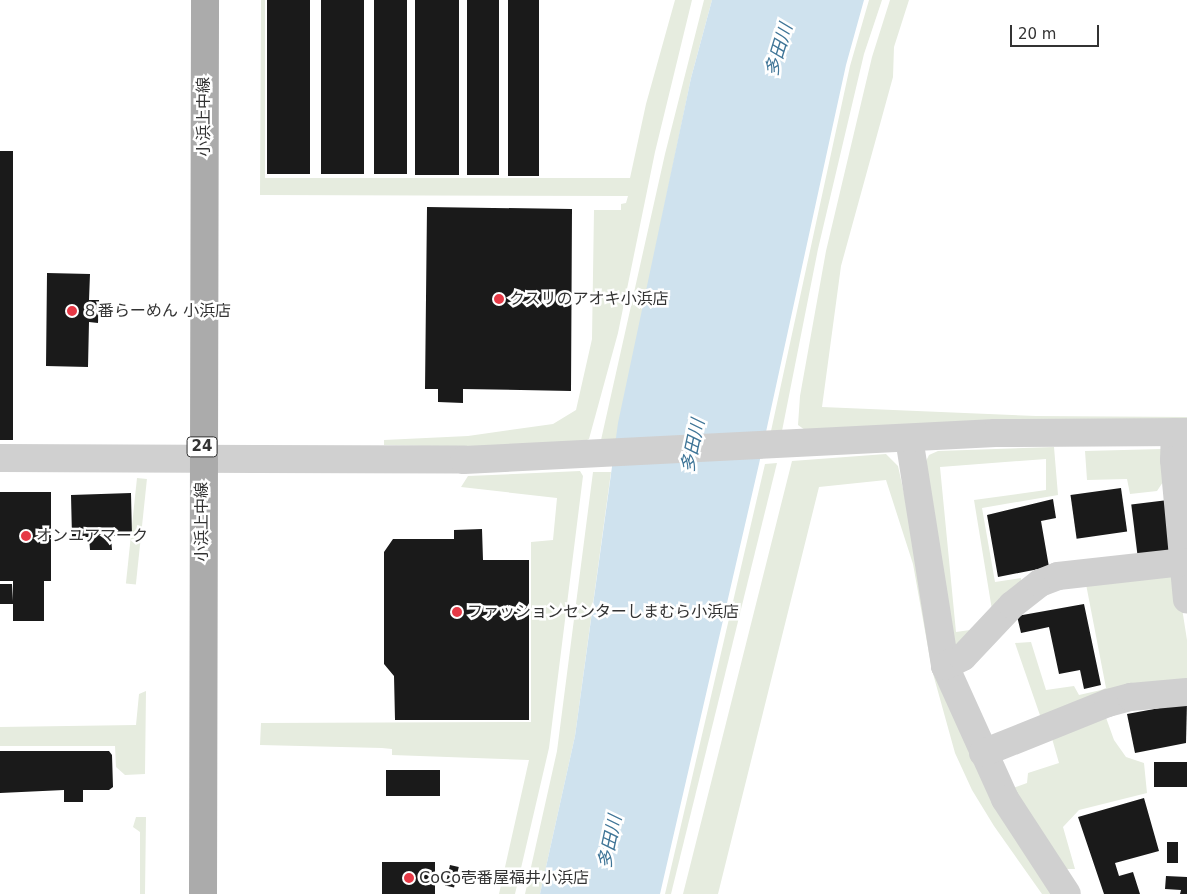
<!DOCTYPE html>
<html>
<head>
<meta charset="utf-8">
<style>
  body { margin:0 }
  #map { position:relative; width:1187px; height:894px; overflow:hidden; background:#fff; font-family:"DejaVu Sans","Noto Sans JP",sans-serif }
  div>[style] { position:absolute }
  .green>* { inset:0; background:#e6ecdf; transform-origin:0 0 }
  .water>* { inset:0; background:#cfe2ee }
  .building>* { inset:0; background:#1a1a1a; transform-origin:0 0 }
  .minor>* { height:28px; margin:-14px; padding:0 14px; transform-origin:14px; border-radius:14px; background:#d0d0d0 }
  .major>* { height:28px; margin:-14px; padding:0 14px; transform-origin:14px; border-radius:14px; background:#ababab }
  .dots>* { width:14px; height:14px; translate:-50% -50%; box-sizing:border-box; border:2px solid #fff; border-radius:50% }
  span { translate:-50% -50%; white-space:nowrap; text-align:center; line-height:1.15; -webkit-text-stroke:5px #fff; paint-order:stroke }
  .shield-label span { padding:1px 4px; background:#fff; border:1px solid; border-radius:4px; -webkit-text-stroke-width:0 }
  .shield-label { font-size:15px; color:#333; font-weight:700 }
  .street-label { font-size:16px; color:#333 }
  .poi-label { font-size:16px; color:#333 }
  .left { translate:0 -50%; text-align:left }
  .water-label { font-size:18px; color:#3f7597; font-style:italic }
  .scale { position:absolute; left:1010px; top:25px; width:89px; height:22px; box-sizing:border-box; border:2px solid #333; border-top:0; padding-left:6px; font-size:15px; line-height:18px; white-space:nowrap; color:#333; -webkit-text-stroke:4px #fff; paint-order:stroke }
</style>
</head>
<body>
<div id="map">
  <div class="green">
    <i style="clip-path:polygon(261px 0,265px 0,265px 178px,630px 178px,646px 104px,675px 0,692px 0,655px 152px,618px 333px,589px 439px,581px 443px,465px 447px,384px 445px,384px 440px,468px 436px,553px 424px,576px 410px,592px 339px,594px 210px,621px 210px,621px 204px,626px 203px,628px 196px,260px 195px)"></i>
    <i style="clip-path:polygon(704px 0,712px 0,691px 78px,616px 441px,601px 440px,665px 154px)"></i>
    <i style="clip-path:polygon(869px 0,882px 0,864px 54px,818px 249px,782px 431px,771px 431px,850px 66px)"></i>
    <i style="clip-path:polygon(890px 0,909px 0,894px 47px,893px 77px,841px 266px,822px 407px,1036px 416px,1187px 417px,1187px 421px,805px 430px,798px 425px,800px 396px,826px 251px,872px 57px)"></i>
    <i style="clip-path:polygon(evenodd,1054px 447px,1058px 495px,982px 508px,995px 582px,1021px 578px,1022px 587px,952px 652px,924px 465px,929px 455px,938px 451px,1054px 447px,1046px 459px,1046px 490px,974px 500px,992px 610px,970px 630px,956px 632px,940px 467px,1046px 459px)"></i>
    <i style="clip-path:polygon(1162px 449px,1165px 479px,1157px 491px,1130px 494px,1127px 479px,1087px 480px,1085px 451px)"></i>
    <i style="clip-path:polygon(886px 454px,898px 466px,920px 566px,936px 669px,1057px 894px,1042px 894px,994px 826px,972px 790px,955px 753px,932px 670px,913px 564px,886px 480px,819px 487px,718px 894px,683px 894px,792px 461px)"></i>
    <i style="clip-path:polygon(777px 463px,671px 894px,665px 894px,765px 464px)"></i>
    <i style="clip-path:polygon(580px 471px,583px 476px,549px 748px,515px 894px,499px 894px,529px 760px,392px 755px,392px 749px,382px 748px,260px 745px,261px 723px,531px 722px,531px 542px,553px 540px,557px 498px,461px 487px,468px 476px)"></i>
    <i style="clip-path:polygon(593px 472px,611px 472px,575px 736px,540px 894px,525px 894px,557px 751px)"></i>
    <i style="left:137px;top:478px;width:10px;height:106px;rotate:6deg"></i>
    <i style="clip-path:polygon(1176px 570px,1187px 640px,1187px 684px,1043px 724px,1015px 643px,1031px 642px,1046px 690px,1074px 686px,1079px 695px,1101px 690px,1106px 688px,1085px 579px)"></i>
    <i style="clip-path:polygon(146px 691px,145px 774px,125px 775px,116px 767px,115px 746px,0 746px,0 727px,136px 725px,139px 694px)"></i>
    <i style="clip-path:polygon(1104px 712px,1114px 740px,1126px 757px,1144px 763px,1147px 793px,1079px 810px,1063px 827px,1075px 869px,1060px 869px,1010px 789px,1027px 783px,1028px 773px,1059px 763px,1051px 735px)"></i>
    <i style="clip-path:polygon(136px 817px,146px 817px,145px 894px,140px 894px,140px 832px,133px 827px)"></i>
  </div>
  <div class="water">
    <i style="clip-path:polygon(712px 0,864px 0,846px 65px,759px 464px,660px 894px,540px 894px,575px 736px,618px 423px,691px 78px)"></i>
  </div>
  <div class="building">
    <i style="left:267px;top:0;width:43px;height:174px"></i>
    <i style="left:321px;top:0;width:43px;height:174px"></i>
    <i style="left:374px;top:0;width:33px;height:174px"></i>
    <i style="left:415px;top:0;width:44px;height:175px"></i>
    <i style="left:467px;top:0;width:32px;height:175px"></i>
    <i style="left:508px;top:0;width:31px;height:176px"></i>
    <i style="left:0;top:151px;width:13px;height:289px"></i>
    <i style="clip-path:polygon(427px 207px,572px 209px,571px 391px,463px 389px,463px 403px,438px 402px,438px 389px,425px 389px)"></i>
    <i style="clip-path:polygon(47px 273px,90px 274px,89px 300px,99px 300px,98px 323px,89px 322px,88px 367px,46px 366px)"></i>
    <i style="left:1121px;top:488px;width:44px;height:51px;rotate:82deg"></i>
    <i style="clip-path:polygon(0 492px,51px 492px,51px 581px,44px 581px,44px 621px,13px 621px,13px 604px,0 604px,0 584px,12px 584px,13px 601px,13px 581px,0 581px)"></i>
    <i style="clip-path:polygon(131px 493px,132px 535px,111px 536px,112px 550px,90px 550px,89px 537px,72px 537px,71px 495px)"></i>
    <i style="clip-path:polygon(1053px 499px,1056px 518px,1041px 521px,1049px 567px,998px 577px,987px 515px)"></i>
    <i style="left:1168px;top:500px;width:55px;height:37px;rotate:83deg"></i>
    <i style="clip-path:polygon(482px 529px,483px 560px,529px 560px,529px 720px,395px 720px,394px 676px,384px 664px,384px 552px,393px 539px,454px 539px,454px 530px)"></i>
    <i style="clip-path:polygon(1084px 604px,1101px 685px,1084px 689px,1080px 670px,1059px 674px,1049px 627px,1021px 633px,1017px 616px)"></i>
    <i style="clip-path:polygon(1187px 703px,1186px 743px,1135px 753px,1127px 714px)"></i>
    <i style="clip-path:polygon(0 751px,109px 751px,112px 755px,113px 787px,109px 790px,83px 790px,83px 802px,64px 802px,64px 790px,0 793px)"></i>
    <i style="left:1154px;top:762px;width:33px;height:25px"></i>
    <i style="left:386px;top:770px;width:54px;height:26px"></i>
    <i style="clip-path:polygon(1144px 798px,1159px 851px,1115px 863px,1119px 876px,1133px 872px,1140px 894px,1104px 894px,1078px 817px)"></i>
    <i style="left:1167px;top:842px;width:11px;height:21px"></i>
    <i style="left:382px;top:862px;width:53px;height:32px"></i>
    <i style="left:450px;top:865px;width:9px;height:21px;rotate:13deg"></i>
    <i style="clip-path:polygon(1166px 876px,1187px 877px,1187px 894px,1180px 894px,1181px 890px,1165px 889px)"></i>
  </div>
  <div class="minor">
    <i style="left:1175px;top:432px;width:28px;rotate:92deg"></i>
    <i style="left:1174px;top:460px;width:140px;rotate:84.7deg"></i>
    <i style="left:909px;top:438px;width:231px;rotate:81deg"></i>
    <i style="left:945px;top:666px;width:146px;rotate:65.7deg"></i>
    <i style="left:1005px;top:799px;width:113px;rotate:56.9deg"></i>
    <i style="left:0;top:458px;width:464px;rotate:0.2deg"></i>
    <i style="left:464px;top:460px;width:532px;rotate:-2.91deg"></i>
    <i style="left:995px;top:433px;width:192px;rotate:-0.3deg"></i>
    <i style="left:945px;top:666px;width:20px;rotate:-27deg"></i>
    <i style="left:963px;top:657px;width:71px;rotate:-46.7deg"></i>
    <i style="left:1012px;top:605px;width:36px;rotate:-38deg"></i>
    <i style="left:1040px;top:583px;width:19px;rotate:-21deg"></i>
    <i style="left:1058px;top:576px;width:125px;rotate:-6.4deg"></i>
    <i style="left:983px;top:753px;width:135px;rotate:-21.8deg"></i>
    <i style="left:1108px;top:703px;width:24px;rotate:-15deg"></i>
    <i style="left:1131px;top:697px;width:56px;rotate:-5.1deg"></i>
  </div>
  <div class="major">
    <i style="left:203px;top:894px;width:894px;rotate:-89.87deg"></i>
  </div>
  <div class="dots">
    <i style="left:499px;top:299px;background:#e63946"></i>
    <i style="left:72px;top:311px;background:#e63946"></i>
    <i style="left:26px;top:536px;background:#e63946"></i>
    <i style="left:457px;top:612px;background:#e63946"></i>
    <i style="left:409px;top:878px;background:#e63946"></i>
  </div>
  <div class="shield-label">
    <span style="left:202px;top:447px">24</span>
  </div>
  <div class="street-label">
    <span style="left:204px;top:117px;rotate:-90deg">小浜上中線</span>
    <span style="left:202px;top:522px;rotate:-90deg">小浜上中線</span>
  </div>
  <div class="poi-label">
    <span class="left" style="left:509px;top:299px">クスリのアオキ小浜店</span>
    <span class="left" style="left:82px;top:311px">８番らーめん 小浜店</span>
    <span class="left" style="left:36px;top:536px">オンユアマーク</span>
    <span class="left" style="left:467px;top:612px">ファッションセンターしまむら小浜店</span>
    <span class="left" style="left:419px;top:878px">CoCo壱番屋福井小浜店</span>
  </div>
  <div class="water-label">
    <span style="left:779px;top:50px;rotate:-73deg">多田川</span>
    <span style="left:693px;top:446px;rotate:-78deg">多田川</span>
    <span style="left:610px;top:842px;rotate:-78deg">多田川</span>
  </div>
  <div class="scale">20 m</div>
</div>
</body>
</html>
